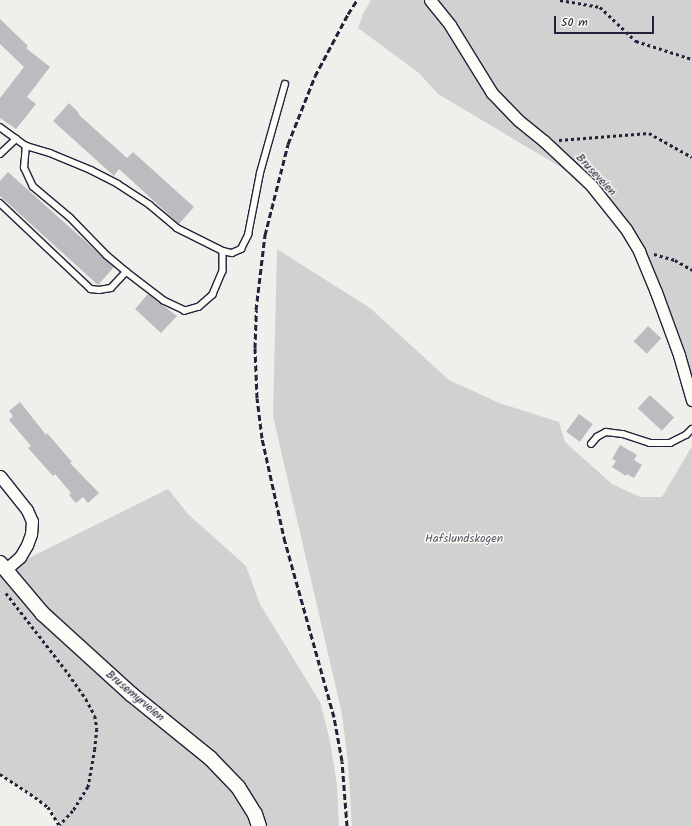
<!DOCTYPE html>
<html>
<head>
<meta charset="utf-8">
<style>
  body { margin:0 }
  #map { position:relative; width:692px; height:826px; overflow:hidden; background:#f0efec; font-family:Kalam,sans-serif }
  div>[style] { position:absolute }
  .green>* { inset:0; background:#d2d1d1 }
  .building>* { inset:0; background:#bcbcc0; transform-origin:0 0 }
  .path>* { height:2.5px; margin-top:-1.25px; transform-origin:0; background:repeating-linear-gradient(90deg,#22223b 0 3px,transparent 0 6px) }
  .roads { filter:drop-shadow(1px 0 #22223b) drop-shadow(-1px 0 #22223b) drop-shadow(0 1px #22223b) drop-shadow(0 -1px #22223b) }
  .service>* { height:5.5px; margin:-2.75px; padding:0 2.75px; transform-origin:2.75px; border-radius:2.75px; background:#fdfcf7 }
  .minor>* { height:11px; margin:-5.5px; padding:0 5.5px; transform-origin:5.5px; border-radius:5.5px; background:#fdfcf7 }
  .tertiary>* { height:14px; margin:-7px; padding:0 7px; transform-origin:7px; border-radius:7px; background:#fdfcf7 }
  .rail>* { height:3px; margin-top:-1.5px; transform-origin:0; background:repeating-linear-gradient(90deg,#22223b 0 6px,transparent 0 9px) }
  span { translate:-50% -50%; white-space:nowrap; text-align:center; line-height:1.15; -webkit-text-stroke:3px #fdfcf7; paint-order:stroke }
  .street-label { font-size:12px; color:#22223b }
  .park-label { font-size:12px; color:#575768 }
  .scale { position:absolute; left:554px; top:16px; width:100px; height:18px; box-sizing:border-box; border:2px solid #22223b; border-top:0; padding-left:5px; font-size:12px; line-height:14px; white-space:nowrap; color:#22223b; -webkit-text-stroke:3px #fdfcf7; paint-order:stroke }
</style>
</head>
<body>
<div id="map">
  <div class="green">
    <i style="clip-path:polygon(371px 0,692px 0,692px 400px,639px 251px,591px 185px,438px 94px,419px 73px,358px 28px,363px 14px)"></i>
    <i style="clip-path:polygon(277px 249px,370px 308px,449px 380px,499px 403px,559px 422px,565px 442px,612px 484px,640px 497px,662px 497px,692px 446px,692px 826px,352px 826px,348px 763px,342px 714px,273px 416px)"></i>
    <i style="clip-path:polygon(168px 489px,188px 514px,246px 566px,260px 604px,320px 702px,330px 741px,337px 785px,339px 826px,60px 826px,48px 807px,35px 797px,0 774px,0 566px,5px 570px)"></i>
  </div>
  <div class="building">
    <i style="clip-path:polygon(0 19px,28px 46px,26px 48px,50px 67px,27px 97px,36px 104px,16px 129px,0 118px,0 98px,24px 67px,0 44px)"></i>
    <i style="clip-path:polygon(69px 103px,79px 113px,78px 114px,127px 158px,133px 152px,194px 207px,179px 224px,119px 169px,114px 176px,53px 121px)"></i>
    <i style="clip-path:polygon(8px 172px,114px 267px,98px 285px,0 196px,0 181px)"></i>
    <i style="clip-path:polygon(148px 294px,177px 316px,161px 333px,135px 309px)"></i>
    <i style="left:648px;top:326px;width:18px;height:21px;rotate:43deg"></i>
    <i style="left:650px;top:395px;width:33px;height:18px;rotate:43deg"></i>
    <i style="clip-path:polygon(20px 402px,43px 431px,46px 435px,47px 433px,72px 462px,70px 463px,99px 493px,88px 503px,83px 497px,76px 503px,69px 495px,71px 493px,55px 474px,53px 476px,28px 448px,31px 446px,9px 420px,13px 416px,9px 411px)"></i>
    <i style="left:579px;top:414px;width:17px;height:22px;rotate:36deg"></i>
    <i style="clip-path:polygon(620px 445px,637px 455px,634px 460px,642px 465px,634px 478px,627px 474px,626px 476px,612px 467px,616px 461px,612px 459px)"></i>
  </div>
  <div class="path">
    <i style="left:560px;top:0;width:41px;rotate:9.9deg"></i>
    <i style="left:600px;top:7px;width:50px;rotate:43.4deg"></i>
    <i style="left:636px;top:41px;width:59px;rotate:17.8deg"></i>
    <i style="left:559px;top:140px;width:90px;rotate:-4.4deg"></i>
    <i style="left:649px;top:133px;width:49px;rotate:29.2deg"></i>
    <i style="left:654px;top:254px;width:22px;rotate:16deg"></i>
    <i style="left:675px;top:260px;width:20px;rotate:30deg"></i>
    <i style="left:6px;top:593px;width:96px;rotate:52.2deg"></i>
    <i style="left:65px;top:669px;width:37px;rotate:55deg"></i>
    <i style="left:86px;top:699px;width:19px;rotate:62deg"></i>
    <i style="left:95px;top:716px;width:13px;rotate:81deg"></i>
    <i style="left:97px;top:729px;width:20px;rotate:96deg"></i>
    <i style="left:95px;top:749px;width:39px;rotate:100deg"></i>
    <i style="left:88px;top:787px;width:28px;rotate:122deg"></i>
    <i style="left:73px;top:811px;width:19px;rotate:133deg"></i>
    <i style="left:0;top:774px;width:42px;rotate:33.3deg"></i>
    <i style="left:35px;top:797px;width:16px;rotate:38deg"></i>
    <i style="left:48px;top:807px;width:22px;rotate:58deg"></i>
  </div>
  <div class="roads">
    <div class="service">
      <i style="left:0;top:127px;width:32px;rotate:36deg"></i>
      <i style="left:26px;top:146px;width:25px;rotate:16deg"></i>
      <i style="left:50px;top:153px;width:44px;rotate:22.5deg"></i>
      <i style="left:91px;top:170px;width:30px;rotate:27deg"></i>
      <i style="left:118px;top:184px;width:38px;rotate:33deg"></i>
      <i style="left:150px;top:205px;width:35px;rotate:40deg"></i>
      <i style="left:177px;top:228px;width:51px;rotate:26.6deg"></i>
      <i style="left:223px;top:251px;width:20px;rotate:90deg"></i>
      <i style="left:223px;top:271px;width:26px;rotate:113deg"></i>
      <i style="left:213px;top:295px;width:18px;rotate:139deg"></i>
      <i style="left:199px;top:307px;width:15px;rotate:164deg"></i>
      <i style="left:185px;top:311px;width:23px;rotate:-155deg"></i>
      <i style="left:164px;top:301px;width:48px;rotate:-142.7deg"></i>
      <i style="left:126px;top:272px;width:25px;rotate:-140deg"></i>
      <i style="left:107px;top:256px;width:53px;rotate:-134.2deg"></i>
      <i style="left:70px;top:218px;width:48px;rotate:-140deg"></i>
      <i style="left:33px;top:187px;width:21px;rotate:-115deg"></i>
      <i style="left:24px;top:168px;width:22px;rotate:-85deg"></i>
      <i style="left:0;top:154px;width:22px;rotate:-43deg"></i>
      <i style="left:0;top:203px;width:125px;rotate:43.4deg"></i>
      <i style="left:91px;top:289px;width:8px;rotate:7deg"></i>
      <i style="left:99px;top:290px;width:12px;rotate:-9deg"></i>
      <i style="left:111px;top:288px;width:22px;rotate:-47deg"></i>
      <i style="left:223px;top:251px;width:9px;rotate:13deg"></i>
      <i style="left:232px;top:253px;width:10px;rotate:-24deg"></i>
      <i style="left:241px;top:249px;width:16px;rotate:-63deg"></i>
      <i style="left:248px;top:235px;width:63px;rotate:-79deg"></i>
      <i style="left:260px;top:173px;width:92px;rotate:-74.3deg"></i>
      <i style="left:591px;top:444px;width:9px;rotate:-49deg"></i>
      <i style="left:597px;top:437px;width:10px;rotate:-29deg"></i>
      <i style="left:606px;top:432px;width:17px;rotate:7deg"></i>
      <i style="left:623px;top:434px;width:28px;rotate:18deg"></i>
      <i style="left:650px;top:443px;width:20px"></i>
      <i style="left:670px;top:443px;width:18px;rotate:-27deg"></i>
      <i style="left:686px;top:435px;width:8px;rotate:-45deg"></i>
    </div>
    <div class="minor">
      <i style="left:430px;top:0;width:32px;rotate:51deg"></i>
      <i style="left:450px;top:25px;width:80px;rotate:58.3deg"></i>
      <i style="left:492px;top:93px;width:37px;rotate:46deg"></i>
      <i style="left:518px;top:120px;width:33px;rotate:39deg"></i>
      <i style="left:544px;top:141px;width:64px;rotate:43.1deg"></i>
      <i style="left:591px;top:185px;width:56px;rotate:51.5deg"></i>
      <i style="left:626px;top:229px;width:26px;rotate:59deg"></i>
      <i style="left:639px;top:251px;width:44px;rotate:67.5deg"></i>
      <i style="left:656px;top:292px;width:67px;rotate:69.9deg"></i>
      <i style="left:679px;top:355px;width:47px;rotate:73.9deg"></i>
      <i style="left:0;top:476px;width:43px;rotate:51.5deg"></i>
      <i style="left:27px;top:510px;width:12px;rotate:66deg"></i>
      <i style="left:32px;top:521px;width:13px;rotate:94deg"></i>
      <i style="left:31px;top:534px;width:12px;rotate:110deg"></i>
      <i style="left:27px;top:545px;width:14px;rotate:120deg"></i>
      <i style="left:20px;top:557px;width:20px;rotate:139deg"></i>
    </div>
    <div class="tertiary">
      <i style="left:0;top:563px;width:67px;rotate:49.9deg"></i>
      <i style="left:43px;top:614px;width:119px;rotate:42.3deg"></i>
      <i style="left:131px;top:694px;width:102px;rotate:39deg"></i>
      <i style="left:210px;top:758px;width:40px;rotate:46deg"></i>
      <i style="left:238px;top:787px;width:32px;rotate:58deg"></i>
      <i style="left:255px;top:814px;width:13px;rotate:72deg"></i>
    </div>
  </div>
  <div class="rail">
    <i style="left:347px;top:826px;width:65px;rotate:-94.4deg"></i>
    <i style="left:342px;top:761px;width:45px;rotate:-100.3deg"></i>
    <i style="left:334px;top:717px;width:182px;rotate:-105.6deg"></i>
    <i style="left:285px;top:542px;width:107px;rotate:-102.5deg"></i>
    <i style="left:262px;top:438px;width:40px;rotate:-97.1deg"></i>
    <i style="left:257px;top:398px;width:50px;rotate:-92.3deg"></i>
    <i style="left:255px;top:348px;width:38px;rotate:-88deg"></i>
    <i style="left:256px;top:310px;width:76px;rotate:-83.2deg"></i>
    <i style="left:265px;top:235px;width:94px;rotate:-75.8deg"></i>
    <i style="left:288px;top:144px;width:73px;rotate:-68.3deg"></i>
    <i style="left:315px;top:76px;width:70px;rotate:-62deg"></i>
    <i style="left:348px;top:14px;width:17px;rotate:-57deg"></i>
  </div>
  <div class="street-label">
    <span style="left:596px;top:175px;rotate:47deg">Bruseveien</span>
    <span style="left:135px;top:696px;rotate:40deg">Brusemyrveien</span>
  </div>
  <div class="park-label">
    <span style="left:464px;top:539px">Hafslundskogen</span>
  </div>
  <div class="scale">50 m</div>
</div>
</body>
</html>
